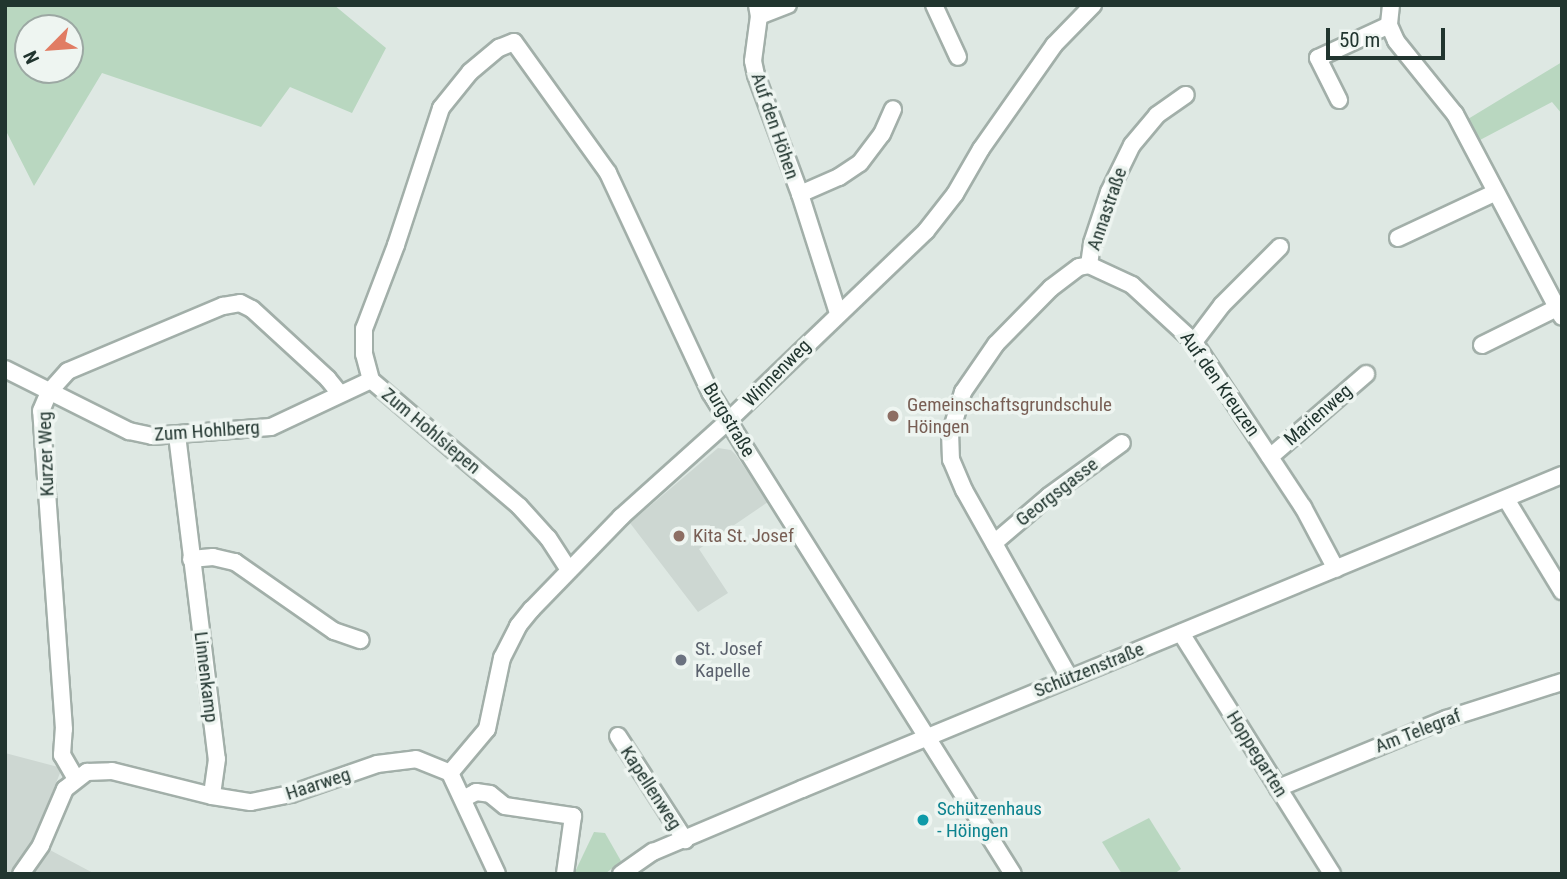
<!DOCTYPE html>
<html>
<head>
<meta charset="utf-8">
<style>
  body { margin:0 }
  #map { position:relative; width:1567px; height:879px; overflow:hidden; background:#dee8e3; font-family:"Roboto Condensed",sans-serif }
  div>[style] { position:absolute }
  .built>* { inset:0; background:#cdd7d2 }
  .green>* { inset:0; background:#b9d7c0 }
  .roads { filter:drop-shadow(2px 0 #a2afa9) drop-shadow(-2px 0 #a2afa9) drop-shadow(0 2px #a2afa9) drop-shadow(0 -2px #a2afa9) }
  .minor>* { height:16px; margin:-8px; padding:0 8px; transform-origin:8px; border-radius:8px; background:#fff }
  .dots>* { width:19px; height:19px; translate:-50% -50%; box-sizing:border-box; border:4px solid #eef5f1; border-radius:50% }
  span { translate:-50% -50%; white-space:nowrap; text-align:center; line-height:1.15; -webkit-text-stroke:7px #eef5f1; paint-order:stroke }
  .street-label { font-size:19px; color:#21352f }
  .education-label { font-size:19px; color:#785e54 }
  .left { translate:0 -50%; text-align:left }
  .worship-label { font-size:19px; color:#5b616d }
  .culture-label { font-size:19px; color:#0d838f }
  .frame { position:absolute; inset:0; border:7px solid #21352f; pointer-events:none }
  .north { position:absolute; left:14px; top:14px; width:70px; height:70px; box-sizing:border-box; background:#eef5f1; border:2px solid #9ca8a3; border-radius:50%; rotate:245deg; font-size:19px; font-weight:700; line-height:28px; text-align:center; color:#21352f }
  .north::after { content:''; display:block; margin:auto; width:24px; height:32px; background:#e17c63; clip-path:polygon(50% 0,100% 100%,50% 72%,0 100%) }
  .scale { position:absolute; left:1326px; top:28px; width:119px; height:32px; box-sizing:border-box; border:4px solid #21352f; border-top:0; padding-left:9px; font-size:21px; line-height:24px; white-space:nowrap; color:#21352f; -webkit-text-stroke:5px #eef5f1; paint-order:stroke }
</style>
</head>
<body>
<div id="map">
  <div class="built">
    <i style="clip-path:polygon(718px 448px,731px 450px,736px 455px,768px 502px,699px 549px,728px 593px,698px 612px,630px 523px)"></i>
    <i style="clip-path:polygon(5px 753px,62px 768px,33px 841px,95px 874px,5px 874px)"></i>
  </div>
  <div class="green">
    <i style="clip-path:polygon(evenodd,5px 5px,334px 5px,386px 48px,352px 113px,290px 87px,261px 127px,102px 73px,34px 186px,5px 129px,5px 5px,28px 28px,70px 28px,70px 70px,28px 70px,28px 28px)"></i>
    <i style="clip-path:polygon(1562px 62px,1562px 114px,1552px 102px,1480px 140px,1468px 119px)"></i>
    <i style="clip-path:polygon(1149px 818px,1181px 869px,1174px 874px,1122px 874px,1102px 842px)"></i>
    <i style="clip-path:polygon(594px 832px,605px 833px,621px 861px,605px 874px,574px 874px)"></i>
  </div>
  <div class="roads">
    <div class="minor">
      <i style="left:757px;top:5px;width:11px;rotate:80deg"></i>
      <i style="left:759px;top:16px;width:45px;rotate:97.6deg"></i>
      <i style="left:753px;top:61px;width:14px;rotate:78deg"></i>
      <i style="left:756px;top:75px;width:127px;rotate:69.7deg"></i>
      <i style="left:800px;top:194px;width:125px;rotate:72.3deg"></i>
      <i style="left:934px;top:5px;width:57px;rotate:65.2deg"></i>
      <i style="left:1391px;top:5px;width:20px;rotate:96deg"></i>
      <i style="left:1389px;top:25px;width:17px;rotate:66deg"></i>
      <i style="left:1396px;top:41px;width:94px;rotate:51.1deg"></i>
      <i style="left:1455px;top:114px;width:229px;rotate:62.2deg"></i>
      <i style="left:759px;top:16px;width:31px;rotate:-21deg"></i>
      <i style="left:1339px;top:100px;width:47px;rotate:-116.6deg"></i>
      <i style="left:1318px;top:58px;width:78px;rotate:-24.9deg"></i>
      <i style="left:800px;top:194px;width:43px;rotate:-23.6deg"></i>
      <i style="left:839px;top:177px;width:25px;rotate:-34deg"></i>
      <i style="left:860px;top:163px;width:36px;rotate:-53deg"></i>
      <i style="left:882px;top:134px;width:27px;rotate:-66deg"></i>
      <i style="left:1398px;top:238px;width:108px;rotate:-25.1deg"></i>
      <i style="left:1089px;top:265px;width:22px;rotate:-82deg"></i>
      <i style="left:1092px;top:243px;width:54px;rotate:-71.6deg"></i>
      <i style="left:1109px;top:192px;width:52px;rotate:-63.9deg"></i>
      <i style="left:1132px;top:145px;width:39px;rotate:-50deg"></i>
      <i style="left:1157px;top:115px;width:35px;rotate:-35deg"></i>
      <i style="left:1194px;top:342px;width:46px;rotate:-52.9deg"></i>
      <i style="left:1222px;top:305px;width:82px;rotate:-45deg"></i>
      <i style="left:1482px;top:345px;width:84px;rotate:-26.3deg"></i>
      <i style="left:5px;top:369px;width:139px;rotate:26.6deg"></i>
      <i style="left:129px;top:431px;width:24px;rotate:12deg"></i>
      <i style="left:152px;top:436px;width:119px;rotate:-4.3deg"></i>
      <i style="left:271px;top:427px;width:110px;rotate:-25.2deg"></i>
      <i style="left:177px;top:435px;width:326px;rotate:83deg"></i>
      <i style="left:217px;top:759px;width:37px;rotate:98deg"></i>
      <i style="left:1270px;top:457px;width:127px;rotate:-40.8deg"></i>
      <i style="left:1506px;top:499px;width:108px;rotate:58.7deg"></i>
      <i style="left:994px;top:543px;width:72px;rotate:-40.5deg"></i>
      <i style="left:1049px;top:496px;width:90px;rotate:-36deg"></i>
      <i style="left:191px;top:559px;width:22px;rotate:-5deg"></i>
      <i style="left:213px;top:557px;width:23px;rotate:13deg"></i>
      <i style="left:235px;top:562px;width:121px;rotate:34.9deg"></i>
      <i style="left:334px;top:631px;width:28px;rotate:19deg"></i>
      <i style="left:569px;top:570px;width:38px;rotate:-123deg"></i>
      <i style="left:548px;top:538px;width:43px;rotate:-132.2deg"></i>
      <i style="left:519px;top:506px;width:194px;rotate:-139.6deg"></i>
      <i style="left:371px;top:380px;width:27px;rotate:-105deg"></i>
      <i style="left:364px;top:354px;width:25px;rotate:-90deg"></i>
      <i style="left:364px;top:329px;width:90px;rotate:-69.1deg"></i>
      <i style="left:396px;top:245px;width:144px;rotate:-71.8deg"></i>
      <i style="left:441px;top:108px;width:46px;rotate:-51.1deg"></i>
      <i style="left:470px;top:72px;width:38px;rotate:-40deg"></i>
      <i style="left:499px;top:48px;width:16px;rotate:-22deg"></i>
      <i style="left:514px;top:42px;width:161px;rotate:54.3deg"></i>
      <i style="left:608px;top:173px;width:242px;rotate:65deg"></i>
      <i style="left:710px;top:392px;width:569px;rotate:57.85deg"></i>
      <i style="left:1181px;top:633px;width:284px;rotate:57.9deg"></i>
      <i style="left:1069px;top:677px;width:214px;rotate:-119.3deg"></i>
      <i style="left:964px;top:490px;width:33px;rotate:-113deg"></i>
      <i style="left:951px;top:460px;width:25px;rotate:-92deg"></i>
      <i style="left:950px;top:435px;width:45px;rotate:-73.2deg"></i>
      <i style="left:963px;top:392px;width:58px;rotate:-55.5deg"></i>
      <i style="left:996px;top:344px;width:78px;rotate:-45.5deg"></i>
      <i style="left:1051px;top:288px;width:35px;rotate:-37deg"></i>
      <i style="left:1079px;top:267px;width:10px;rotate:-11deg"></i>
      <i style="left:1089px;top:265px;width:47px;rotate:24.9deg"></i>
      <i style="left:1132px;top:285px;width:84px;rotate:42.6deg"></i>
      <i style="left:1194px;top:342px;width:198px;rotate:56.6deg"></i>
      <i style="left:1303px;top:507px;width:70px;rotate:62deg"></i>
      <i style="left:618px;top:736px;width:124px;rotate:57.2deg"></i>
      <i style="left:450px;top:773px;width:57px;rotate:-49.9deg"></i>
      <i style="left:487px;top:729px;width:73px;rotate:-78.1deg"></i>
      <i style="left:502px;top:658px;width:36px;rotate:-63deg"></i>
      <i style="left:518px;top:626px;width:22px;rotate:-51deg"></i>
      <i style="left:532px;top:609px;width:128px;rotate:-45.9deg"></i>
      <i style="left:621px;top:517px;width:144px;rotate:-41.9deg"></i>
      <i style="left:728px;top:421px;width:274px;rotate:-43.8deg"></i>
      <i style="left:926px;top:231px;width:47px;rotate:-51.9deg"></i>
      <i style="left:955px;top:194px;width:52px;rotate:-60deg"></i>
      <i style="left:981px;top:149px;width:127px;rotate:-54.9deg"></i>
      <i style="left:1054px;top:45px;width:56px;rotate:-45.7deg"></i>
      <i style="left:76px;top:779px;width:28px;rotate:-120deg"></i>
      <i style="left:62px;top:755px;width:26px;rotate:-86deg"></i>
      <i style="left:64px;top:729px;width:319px;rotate:-94.1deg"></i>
      <i style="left:41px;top:411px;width:21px;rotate:-67deg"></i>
      <i style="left:49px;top:392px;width:28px;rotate:-48deg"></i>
      <i style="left:68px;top:371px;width:168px;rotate:-22.8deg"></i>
      <i style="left:223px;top:306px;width:17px;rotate:-10deg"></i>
      <i style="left:240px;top:303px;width:13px;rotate:27deg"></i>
      <i style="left:252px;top:309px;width:103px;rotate:42.6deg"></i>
      <i style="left:328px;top:379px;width:19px;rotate:51deg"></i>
      <i style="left:1278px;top:788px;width:182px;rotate:-22.3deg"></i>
      <i style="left:1446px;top:719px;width:122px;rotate:-17.7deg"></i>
      <i style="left:463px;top:799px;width:15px;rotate:-28deg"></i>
      <i style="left:476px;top:792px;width:14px;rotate:8deg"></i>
      <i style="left:490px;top:794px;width:19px;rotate:39deg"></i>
      <i style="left:505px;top:806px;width:69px;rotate:8.4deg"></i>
      <i style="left:573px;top:816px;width:59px;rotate:97.9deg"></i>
      <i style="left:21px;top:874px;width:35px;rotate:-55deg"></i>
      <i style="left:41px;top:845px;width:61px;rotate:-66.8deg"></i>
      <i style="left:65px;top:789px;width:28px;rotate:-38deg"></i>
      <i style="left:87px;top:772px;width:25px;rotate:-2deg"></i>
      <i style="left:112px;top:771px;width:103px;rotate:14deg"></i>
      <i style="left:212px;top:796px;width:39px;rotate:9deg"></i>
      <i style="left:251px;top:802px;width:41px;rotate:-11.3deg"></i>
      <i style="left:291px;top:794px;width:91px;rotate:-19.2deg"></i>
      <i style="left:377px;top:764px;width:39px;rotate:-7deg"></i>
      <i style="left:416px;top:759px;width:37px;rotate:22deg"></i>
      <i style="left:450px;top:773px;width:111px;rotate:65deg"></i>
      <i style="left:621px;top:874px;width:39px;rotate:-35deg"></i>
      <i style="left:653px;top:852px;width:162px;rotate:-22.9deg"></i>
      <i style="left:802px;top:789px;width:822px;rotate:-22.45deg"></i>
    </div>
  </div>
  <div class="dots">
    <i style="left:893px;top:416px;background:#8d6e63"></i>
    <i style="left:679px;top:536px;background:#8d6e63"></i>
    <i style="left:681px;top:660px;background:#6b7280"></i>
    <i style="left:923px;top:820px;background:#0f9aa8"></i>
  </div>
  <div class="street-label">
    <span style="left:775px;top:126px;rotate:71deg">Auf den Höhen</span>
    <span style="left:1107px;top:209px;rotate:-71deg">Annastraße</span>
    <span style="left:777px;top:373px;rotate:-45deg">Winnenweg</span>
    <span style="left:1220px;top:384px;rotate:55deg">Auf den Kreuzen</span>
    <span style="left:1318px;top:415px;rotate:-41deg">Marienweg</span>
    <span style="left:729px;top:420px;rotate:59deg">Burgstraße</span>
    <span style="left:207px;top:431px;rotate:-4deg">Zum Hohlberg</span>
    <span style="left:431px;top:431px;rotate:40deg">Zum Hohlsiepen</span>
    <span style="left:46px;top:454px;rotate:-92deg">Kurzer Weg</span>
    <span style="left:1057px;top:492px;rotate:-38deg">Georgsgasse</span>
    <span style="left:1089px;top:670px;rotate:-22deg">Schützenstraße</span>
    <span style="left:206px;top:677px;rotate:83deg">Linnenkamp</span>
    <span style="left:1418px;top:731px;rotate:-21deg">Am Telegraf</span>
    <span style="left:1257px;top:754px;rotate:58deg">Hoppegarten</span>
    <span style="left:318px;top:784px;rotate:-18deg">Haarweg</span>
    <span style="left:651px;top:788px;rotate:57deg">Kapellenweg</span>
  </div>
  <div class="education-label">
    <span class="left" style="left:907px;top:416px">Gemeinschaftsgrundschule<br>Höingen</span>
    <span class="left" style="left:693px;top:536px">Kita St. Josef</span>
  </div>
  <div class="worship-label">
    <span class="left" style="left:695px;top:660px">St. Josef<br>Kapelle</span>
  </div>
  <div class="culture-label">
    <span class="left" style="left:937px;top:820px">Schützenhaus<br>- Höingen</span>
  </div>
  <div class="frame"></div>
  <div class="north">N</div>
  <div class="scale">50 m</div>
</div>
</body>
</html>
